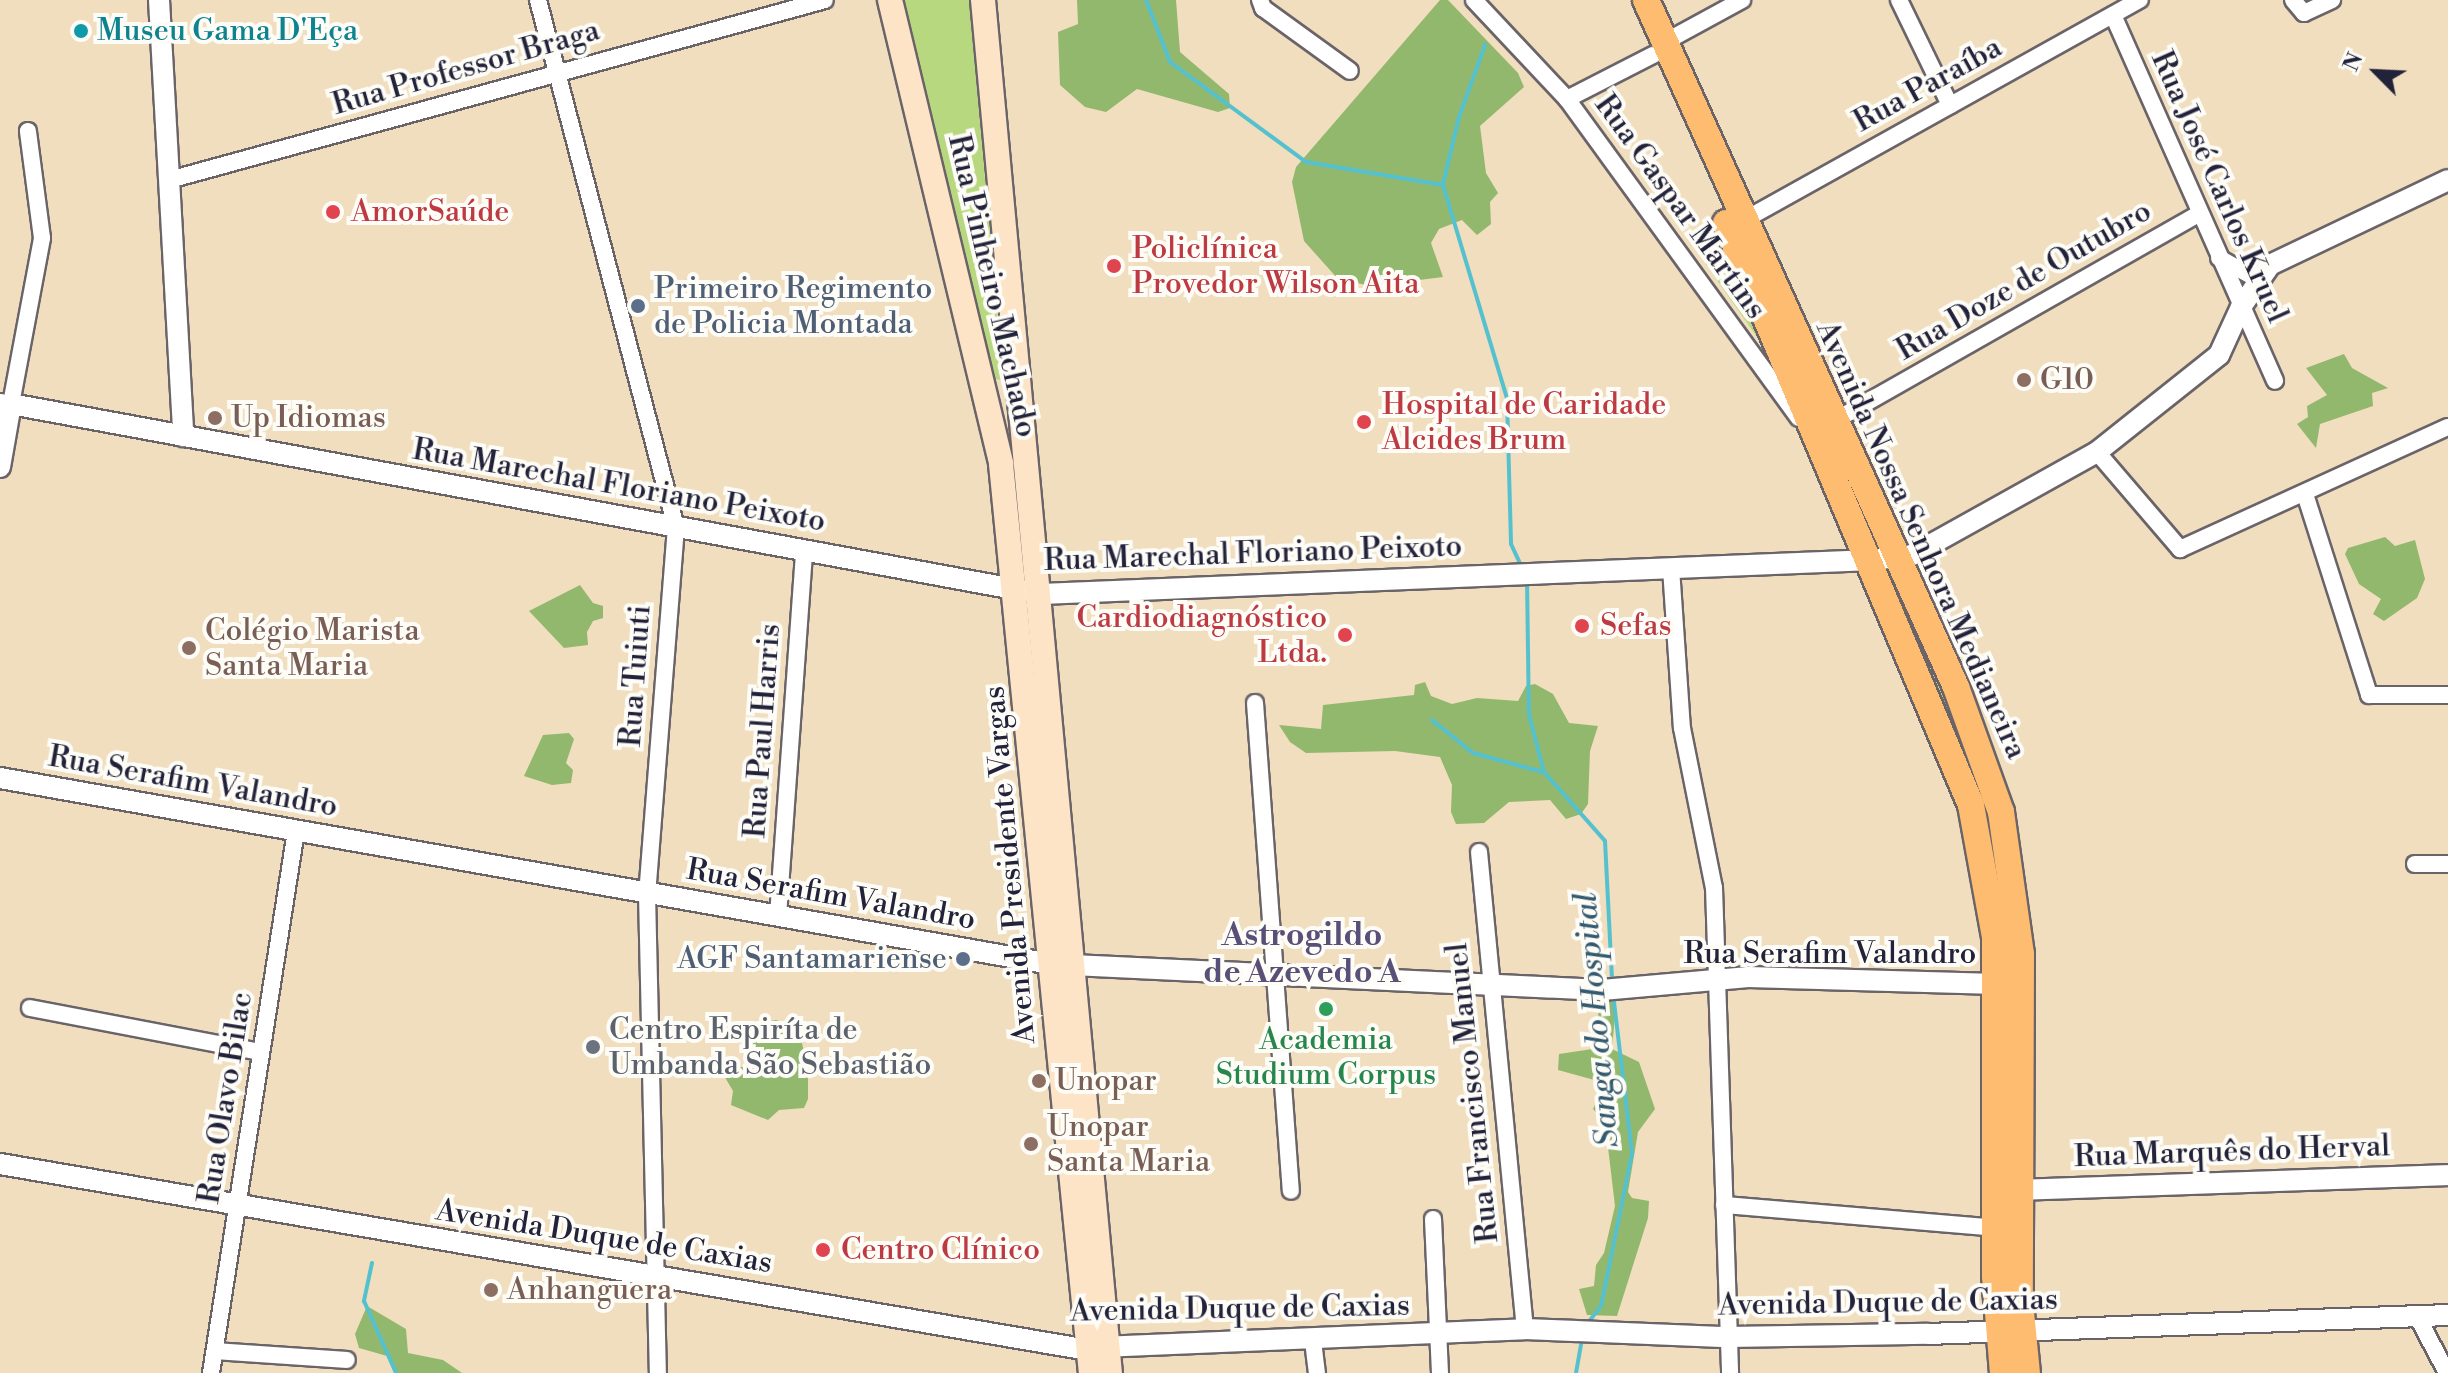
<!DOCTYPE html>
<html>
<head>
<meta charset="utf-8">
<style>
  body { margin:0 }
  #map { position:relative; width:2448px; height:1373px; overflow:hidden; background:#f0debe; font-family:"Libre Bodoni",serif }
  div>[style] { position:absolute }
  .green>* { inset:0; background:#b8d87f }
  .forest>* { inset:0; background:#92b86e }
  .stream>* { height:4px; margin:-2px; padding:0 2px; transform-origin:2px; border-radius:2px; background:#55c1cf }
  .roads { filter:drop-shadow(2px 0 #6a6469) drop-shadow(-2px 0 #6a6469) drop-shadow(0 2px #6a6469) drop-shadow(0 -2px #6a6469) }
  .minor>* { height:16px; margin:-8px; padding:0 8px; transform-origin:8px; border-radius:8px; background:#fff }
  .tertiary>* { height:20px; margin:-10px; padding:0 10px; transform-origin:10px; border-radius:10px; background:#fff }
  .secondary>* { height:24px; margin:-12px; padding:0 12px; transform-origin:12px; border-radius:12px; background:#fee4c6 }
  .primary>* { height:26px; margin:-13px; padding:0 13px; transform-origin:13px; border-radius:13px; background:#fdbc70 }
  .dots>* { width:22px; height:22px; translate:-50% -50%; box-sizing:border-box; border:4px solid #fdfcf7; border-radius:50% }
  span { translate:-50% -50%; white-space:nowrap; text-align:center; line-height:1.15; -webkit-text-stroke:8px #fdfcf7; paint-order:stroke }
  .culture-label { font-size:30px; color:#0d838f }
  .left { translate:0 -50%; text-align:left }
  .street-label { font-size:30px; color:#22223b }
  .health-label { font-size:30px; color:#be3a42 }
  .right { translate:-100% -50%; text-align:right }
  .service-label { font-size:30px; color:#4e5e75 }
  .education-label { font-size:30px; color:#785e54 }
  .worship-label { font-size:30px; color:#5b616d }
  .leisure-label { font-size:30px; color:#27864d }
  .neighbourhood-label { font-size:32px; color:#585078; font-weight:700 }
  .water-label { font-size:32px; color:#345a6f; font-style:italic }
  .north { position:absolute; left:2336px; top:32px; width:80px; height:80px; -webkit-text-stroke:6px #fdfcf7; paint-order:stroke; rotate:294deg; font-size:22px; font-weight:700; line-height:32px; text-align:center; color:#22223b }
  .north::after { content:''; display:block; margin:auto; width:28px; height:36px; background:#22223b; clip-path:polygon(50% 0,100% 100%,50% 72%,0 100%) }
</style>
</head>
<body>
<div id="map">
  <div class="green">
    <i style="clip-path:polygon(899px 0,969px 0,1003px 380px,992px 379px)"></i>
    <i style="clip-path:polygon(1725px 242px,1776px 364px,1700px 256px)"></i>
    <i style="clip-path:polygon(1892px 568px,1941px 675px,1982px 789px,1973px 791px,1886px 570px)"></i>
  </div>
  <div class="forest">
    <i style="clip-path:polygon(1077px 0,1176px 0,1180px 52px,1229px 94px,1230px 108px,1218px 112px,1137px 89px,1106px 112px,1085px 107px,1060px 85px,1058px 32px,1078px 24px)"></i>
    <i style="clip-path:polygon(1440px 0,1448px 0,1518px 73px,1524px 87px,1480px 126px,1486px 173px,1498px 193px,1490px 202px,1491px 224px,1477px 235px,1462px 220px,1439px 229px,1431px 243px,1443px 277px,1371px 286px,1338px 279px,1304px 241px,1292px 182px,1296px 167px)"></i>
    <i style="clip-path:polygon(2344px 354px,2352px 368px,2388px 388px,2372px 393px,2373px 406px,2320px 424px,2316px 448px,2297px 424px,2308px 417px,2307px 406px,2327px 395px,2306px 368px)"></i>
    <i style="clip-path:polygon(2385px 537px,2395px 546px,2415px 540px,2425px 579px,2417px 598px,2384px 621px,2373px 614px,2381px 599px,2359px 584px,2345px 554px,2348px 548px)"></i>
    <i style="clip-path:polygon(580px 585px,593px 603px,603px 606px,603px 618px,593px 621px,587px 632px,588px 645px,564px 648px,529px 611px)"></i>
    <i style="clip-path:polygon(1425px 682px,1431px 696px,1452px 704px,1477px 698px,1518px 701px,1526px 686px,1535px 684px,1553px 694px,1569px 723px,1598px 726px,1590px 751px,1588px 804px,1581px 814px,1566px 819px,1550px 800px,1509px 802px,1484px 823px,1456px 824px,1451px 812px,1452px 785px,1440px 757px,1395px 751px,1306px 753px,1290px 742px,1279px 725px,1321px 729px,1323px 705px,1414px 695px,1415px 685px)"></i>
    <i style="clip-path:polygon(569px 733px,574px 739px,566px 763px,573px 770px,571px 783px,552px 785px,524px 776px,543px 735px)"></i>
    <i style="clip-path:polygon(1617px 993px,1612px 1049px,1639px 1062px,1655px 1109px,1638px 1132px,1628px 1192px,1632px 1198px,1649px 1201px,1648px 1218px,1617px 1316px,1587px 1315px,1579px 1289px,1594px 1286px,1596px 1265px,1604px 1253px,1615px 1206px,1605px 1122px,1593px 1109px,1600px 1094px,1598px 1081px,1558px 1070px,1559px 1054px,1599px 1048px,1598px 1000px)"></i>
    <i style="clip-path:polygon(776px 1020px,798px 1028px,808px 1067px,808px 1099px,804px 1108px,779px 1110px,768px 1120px,731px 1105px,733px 1091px,719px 1067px,744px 1067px,760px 1023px)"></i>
    <i style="clip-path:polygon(367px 1306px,406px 1329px,408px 1353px,443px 1360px,462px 1373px,396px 1373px,387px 1356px,359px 1348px,355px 1334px)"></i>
  </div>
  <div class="stream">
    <i style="left:1146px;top:0;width:66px;rotate:68.8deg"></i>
    <i style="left:1170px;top:62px;width:169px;rotate:36.3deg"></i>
    <i style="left:1306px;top:162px;width:139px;rotate:9.5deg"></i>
    <i style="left:1443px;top:185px;width:223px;rotate:73.3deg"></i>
    <i style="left:1507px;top:399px;width:145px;rotate:88.4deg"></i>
    <i style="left:1511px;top:544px;width:26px;rotate:65deg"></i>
    <i style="left:1443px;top:184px;width:69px;rotate:-76.6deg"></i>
    <i style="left:1459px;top:117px;width:77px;rotate:-70.1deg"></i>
    <i style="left:1527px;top:579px;width:136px;rotate:89.2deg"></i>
    <i style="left:1529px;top:715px;width:59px;rotate:75.3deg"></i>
    <i style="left:1544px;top:772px;width:92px;rotate:48.5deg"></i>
    <i style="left:1605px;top:841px;width:140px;rotate:87.1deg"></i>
    <i style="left:1432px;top:720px;width:53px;rotate:38.8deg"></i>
    <i style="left:1473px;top:753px;width:73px;rotate:15.2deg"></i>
    <i style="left:372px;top:1263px;width:39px;rotate:102deg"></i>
    <i style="left:364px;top:1301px;width:79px;rotate:66deg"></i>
    <i style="left:1587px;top:1324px;width:23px;rotate:-52deg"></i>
    <i style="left:1601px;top:1306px;width:156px;rotate:-78.5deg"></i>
    <i style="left:1632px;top:1153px;width:160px;rotate:-96.8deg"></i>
    <i style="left:1576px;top:1373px;width:34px;rotate:-80deg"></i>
  </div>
  <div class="roads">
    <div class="minor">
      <i style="left:538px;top:0;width:545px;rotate:75.33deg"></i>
      <i style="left:676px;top:527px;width:368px;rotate:94.5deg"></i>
      <i style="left:647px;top:894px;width:479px;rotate:88.7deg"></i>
      <i style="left:1260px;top:0;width:9px;rotate:69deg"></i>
      <i style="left:1263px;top:8px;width:107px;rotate:35.9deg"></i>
      <i style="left:1474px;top:0;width:136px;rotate:46.8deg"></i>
      <i style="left:1567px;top:99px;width:394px;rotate:54deg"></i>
      <i style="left:1899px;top:0;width:117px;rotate:64.1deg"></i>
      <i style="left:2293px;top:0;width:17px;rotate:50deg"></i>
      <i style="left:2304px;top:13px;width:31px;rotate:-25deg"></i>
      <i style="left:2113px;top:15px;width:400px;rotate:66.1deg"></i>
      <i style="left:1665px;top:42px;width:88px;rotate:-28.6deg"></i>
      <i style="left:1567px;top:99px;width:97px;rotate:-27.1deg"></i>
      <i style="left:169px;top:180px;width:680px;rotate:-15.34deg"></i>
      <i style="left:1744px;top:220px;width:453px;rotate:-29.1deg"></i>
      <i style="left:2219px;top:258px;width:46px;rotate:28.8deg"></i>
      <i style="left:0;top:402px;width:11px;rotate:10deg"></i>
      <i style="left:11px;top:404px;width:169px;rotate:-79.4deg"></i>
      <i style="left:42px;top:238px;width:108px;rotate:-97.5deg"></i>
      <i style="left:1834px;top:421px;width:420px;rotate:-29.6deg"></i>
      <i style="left:2097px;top:452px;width:128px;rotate:49.4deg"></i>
      <i style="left:2180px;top:549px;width:294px;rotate:-24.5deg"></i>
      <i style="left:2305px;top:494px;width:211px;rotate:72.3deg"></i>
      <i style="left:2369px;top:695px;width:79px"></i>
      <i style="left:1671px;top:568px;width:160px;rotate:86.1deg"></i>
      <i style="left:1682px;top:728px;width:163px;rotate:78.7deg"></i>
      <i style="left:1714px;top:888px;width:485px;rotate:88.1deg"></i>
      <i style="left:1255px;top:703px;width:489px;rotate:85.8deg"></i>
      <i style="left:1479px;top:852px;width:479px;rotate:84.5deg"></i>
      <i style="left:2415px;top:864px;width:33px"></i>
      <i style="left:778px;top:916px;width:367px;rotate:-85.9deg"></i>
      <i style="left:30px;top:1008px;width:235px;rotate:10.8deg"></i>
      <i style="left:1724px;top:1205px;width:273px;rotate:4.8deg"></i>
      <i style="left:1433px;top:1219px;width:154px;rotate:87.4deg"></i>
      <i style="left:2417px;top:1316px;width:64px;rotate:62.2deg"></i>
      <i style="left:1313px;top:1341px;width:32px;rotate:83deg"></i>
      <i style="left:215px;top:1351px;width:132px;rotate:3.9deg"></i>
      <i style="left:211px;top:1373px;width:549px;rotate:-81.09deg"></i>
    </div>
    <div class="tertiary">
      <i style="left:159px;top:0;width:437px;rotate:86.8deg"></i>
      <i style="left:0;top:467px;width:64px;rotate:-80.1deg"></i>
      <i style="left:11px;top:404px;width:1047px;rotate:10.45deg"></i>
      <i style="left:1041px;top:594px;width:832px;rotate:-2.34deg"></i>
      <i style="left:1872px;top:560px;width:40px;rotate:-7.1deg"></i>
      <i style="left:1912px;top:555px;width:212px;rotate:-29.1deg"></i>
      <i style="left:2097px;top:452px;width:156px;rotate:-38.5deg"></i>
      <i style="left:2219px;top:355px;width:53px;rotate:-65.4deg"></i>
      <i style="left:2241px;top:307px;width:51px;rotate:-55.4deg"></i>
      <i style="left:2270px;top:265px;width:197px;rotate:-25.5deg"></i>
      <i style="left:0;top:778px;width:1067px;rotate:10.04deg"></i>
      <i style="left:1051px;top:964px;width:552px;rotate:2.7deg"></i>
      <i style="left:1602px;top:990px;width:147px;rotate:-5.1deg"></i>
      <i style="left:1748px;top:977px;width:249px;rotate:1.6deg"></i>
      <i style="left:0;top:1164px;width:1093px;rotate:9.7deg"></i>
      <i style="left:1077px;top:1348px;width:448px;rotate:-2.4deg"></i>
      <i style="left:1525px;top:1329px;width:203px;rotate:2.3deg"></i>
      <i style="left:1728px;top:1337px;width:200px;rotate:-0.9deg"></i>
      <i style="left:1928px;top:1334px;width:520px;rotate:-2.09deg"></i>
      <i style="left:2019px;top:1190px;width:429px;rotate:-2deg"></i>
    </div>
    <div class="secondary">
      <i style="left:890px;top:0;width:477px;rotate:76.5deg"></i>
      <i style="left:1001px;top:464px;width:913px;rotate:84.35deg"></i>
      <i style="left:983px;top:0;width:1379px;rotate:84.72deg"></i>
    </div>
    <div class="primary">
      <i style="left:1646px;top:0;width:754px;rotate:65.71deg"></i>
      <i style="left:1956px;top:687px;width:133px;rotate:70.2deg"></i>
      <i style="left:2001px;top:812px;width:143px;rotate:82deg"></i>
      <i style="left:2021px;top:954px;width:348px;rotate:90.2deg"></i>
      <i style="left:2020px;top:1302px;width:71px;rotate:84.4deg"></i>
      <i style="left:1726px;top:223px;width:631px;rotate:67.17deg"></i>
      <i style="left:1971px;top:805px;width:134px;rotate:79.7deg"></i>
      <i style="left:1995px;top:937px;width:339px;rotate:90deg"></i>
      <i style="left:1995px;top:1276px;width:97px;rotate:85.3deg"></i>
    </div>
  </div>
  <div class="dots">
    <i style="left:81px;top:31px;background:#0f9aa8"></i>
    <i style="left:333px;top:212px;background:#e0444e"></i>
    <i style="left:1114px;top:266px;background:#e0444e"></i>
    <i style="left:638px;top:306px;background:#5c6f8a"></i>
    <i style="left:2024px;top:380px;background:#8d6e63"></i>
    <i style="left:215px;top:418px;background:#8d6e63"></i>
    <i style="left:1364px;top:422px;background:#e0444e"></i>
    <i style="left:1582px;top:626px;background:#e0444e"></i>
    <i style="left:1345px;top:635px;background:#e0444e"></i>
    <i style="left:189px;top:648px;background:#8d6e63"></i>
    <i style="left:963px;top:959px;background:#5c6f8a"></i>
    <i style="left:1326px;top:1009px;background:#2e9e5b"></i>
    <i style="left:593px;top:1047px;background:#6b7280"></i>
    <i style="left:1039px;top:1081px;background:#8d6e63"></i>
    <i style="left:1031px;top:1144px;background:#8d6e63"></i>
    <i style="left:823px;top:1250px;background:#e0444e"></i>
    <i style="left:491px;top:1290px;background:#8d6e63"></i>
  </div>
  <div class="culture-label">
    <span class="left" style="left:97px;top:31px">Museu Gama D'Eça</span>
  </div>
  <div class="street-label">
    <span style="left:466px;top:68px;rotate:-16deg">Rua Professor Braga</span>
    <span style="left:1928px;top:85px;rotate:-29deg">Rua Paraíba</span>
    <span style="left:2219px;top:187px;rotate:66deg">Rua José Carlos Kruel</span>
    <span style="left:1680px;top:207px;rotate:54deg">Rua Gaspar Martins</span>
    <span style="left:2024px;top:281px;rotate:-30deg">Rua Doze de Outubro</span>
    <span style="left:992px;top:286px;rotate:77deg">Rua Pinheiro Machado</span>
    <span style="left:619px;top:486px;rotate:10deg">Rua Marechal Floriano Peixoto</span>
    <span style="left:1921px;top:540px;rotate:66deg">Avenida Nossa Senhora Medianeira</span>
    <span style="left:1253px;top:554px;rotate:-2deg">Rua Marechal Floriano Peixoto</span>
    <span style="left:636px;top:676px;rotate:-86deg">Rua Tuiuti</span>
    <span style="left:763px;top:731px;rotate:-86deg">Rua Paul Harris</span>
    <span style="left:193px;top:782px;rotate:10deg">Rua Serafim Valandro</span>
    <span style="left:1010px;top:865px;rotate:-95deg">Avenida Presidente Vargas</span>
    <span style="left:831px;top:895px;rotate:10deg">Rua Serafim Valandro</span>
    <span style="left:1830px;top:954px">Rua Serafim Valandro</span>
    <span style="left:1473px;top:1093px;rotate:-96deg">Rua Francisco Manuel</span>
    <span style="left:226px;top:1098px;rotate:-81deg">Rua Olavo Bilac</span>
    <span style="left:2232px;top:1152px;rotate:-2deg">Rua Marquês do Herval</span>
    <span style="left:604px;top:1237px;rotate:9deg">Avenida Duque de Caxias</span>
    <span style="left:1888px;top:1303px;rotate:-1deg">Avenida Duque de Caxias</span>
    <span style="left:1240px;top:1309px;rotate:-1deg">Avenida Duque de Caxias</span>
  </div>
  <div class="health-label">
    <span class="left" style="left:351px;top:212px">AmorSaúde</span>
    <span class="left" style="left:1132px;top:266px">Policlínica<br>Provedor Wilson Aita</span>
    <span class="left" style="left:1382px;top:422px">Hospital de Caridade<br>Alcides Brum</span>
    <span class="right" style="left:1327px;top:635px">Cardiodiagnóstico<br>Ltda.</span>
    <span class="left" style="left:1600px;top:626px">Sefas</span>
    <span class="left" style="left:841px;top:1250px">Centro Clínico</span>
  </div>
  <div class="service-label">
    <span class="left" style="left:654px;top:306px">Primeiro Regimento<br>de Policia Montada</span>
    <span class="right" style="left:947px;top:959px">AGF Santamariense</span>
  </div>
  <div class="education-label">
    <span class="left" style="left:2040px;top:380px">G10</span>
    <span class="left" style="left:231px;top:418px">Up Idiomas</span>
    <span class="left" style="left:205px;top:648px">Colégio Marista<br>Santa Maria</span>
    <span class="left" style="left:1055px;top:1081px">Unopar</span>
    <span class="left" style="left:1047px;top:1144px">Unopar<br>Santa Maria</span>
    <span class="left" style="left:507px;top:1290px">Anhanguera</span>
  </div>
  <div class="worship-label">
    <span class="left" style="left:609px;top:1047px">Centro Espiríta de<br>Umbanda São Sebastião</span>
  </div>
  <div class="leisure-label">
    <span style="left:1326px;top:1057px">Academia<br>Studium Corpus</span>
  </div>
  <div class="neighbourhood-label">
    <span style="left:1302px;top:954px">Astrogildo<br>de Azevedo A</span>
  </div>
  <div class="water-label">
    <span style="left:1597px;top:1020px;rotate:-95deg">Sanga do Hospital</span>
  </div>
  <div class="north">N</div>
</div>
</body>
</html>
